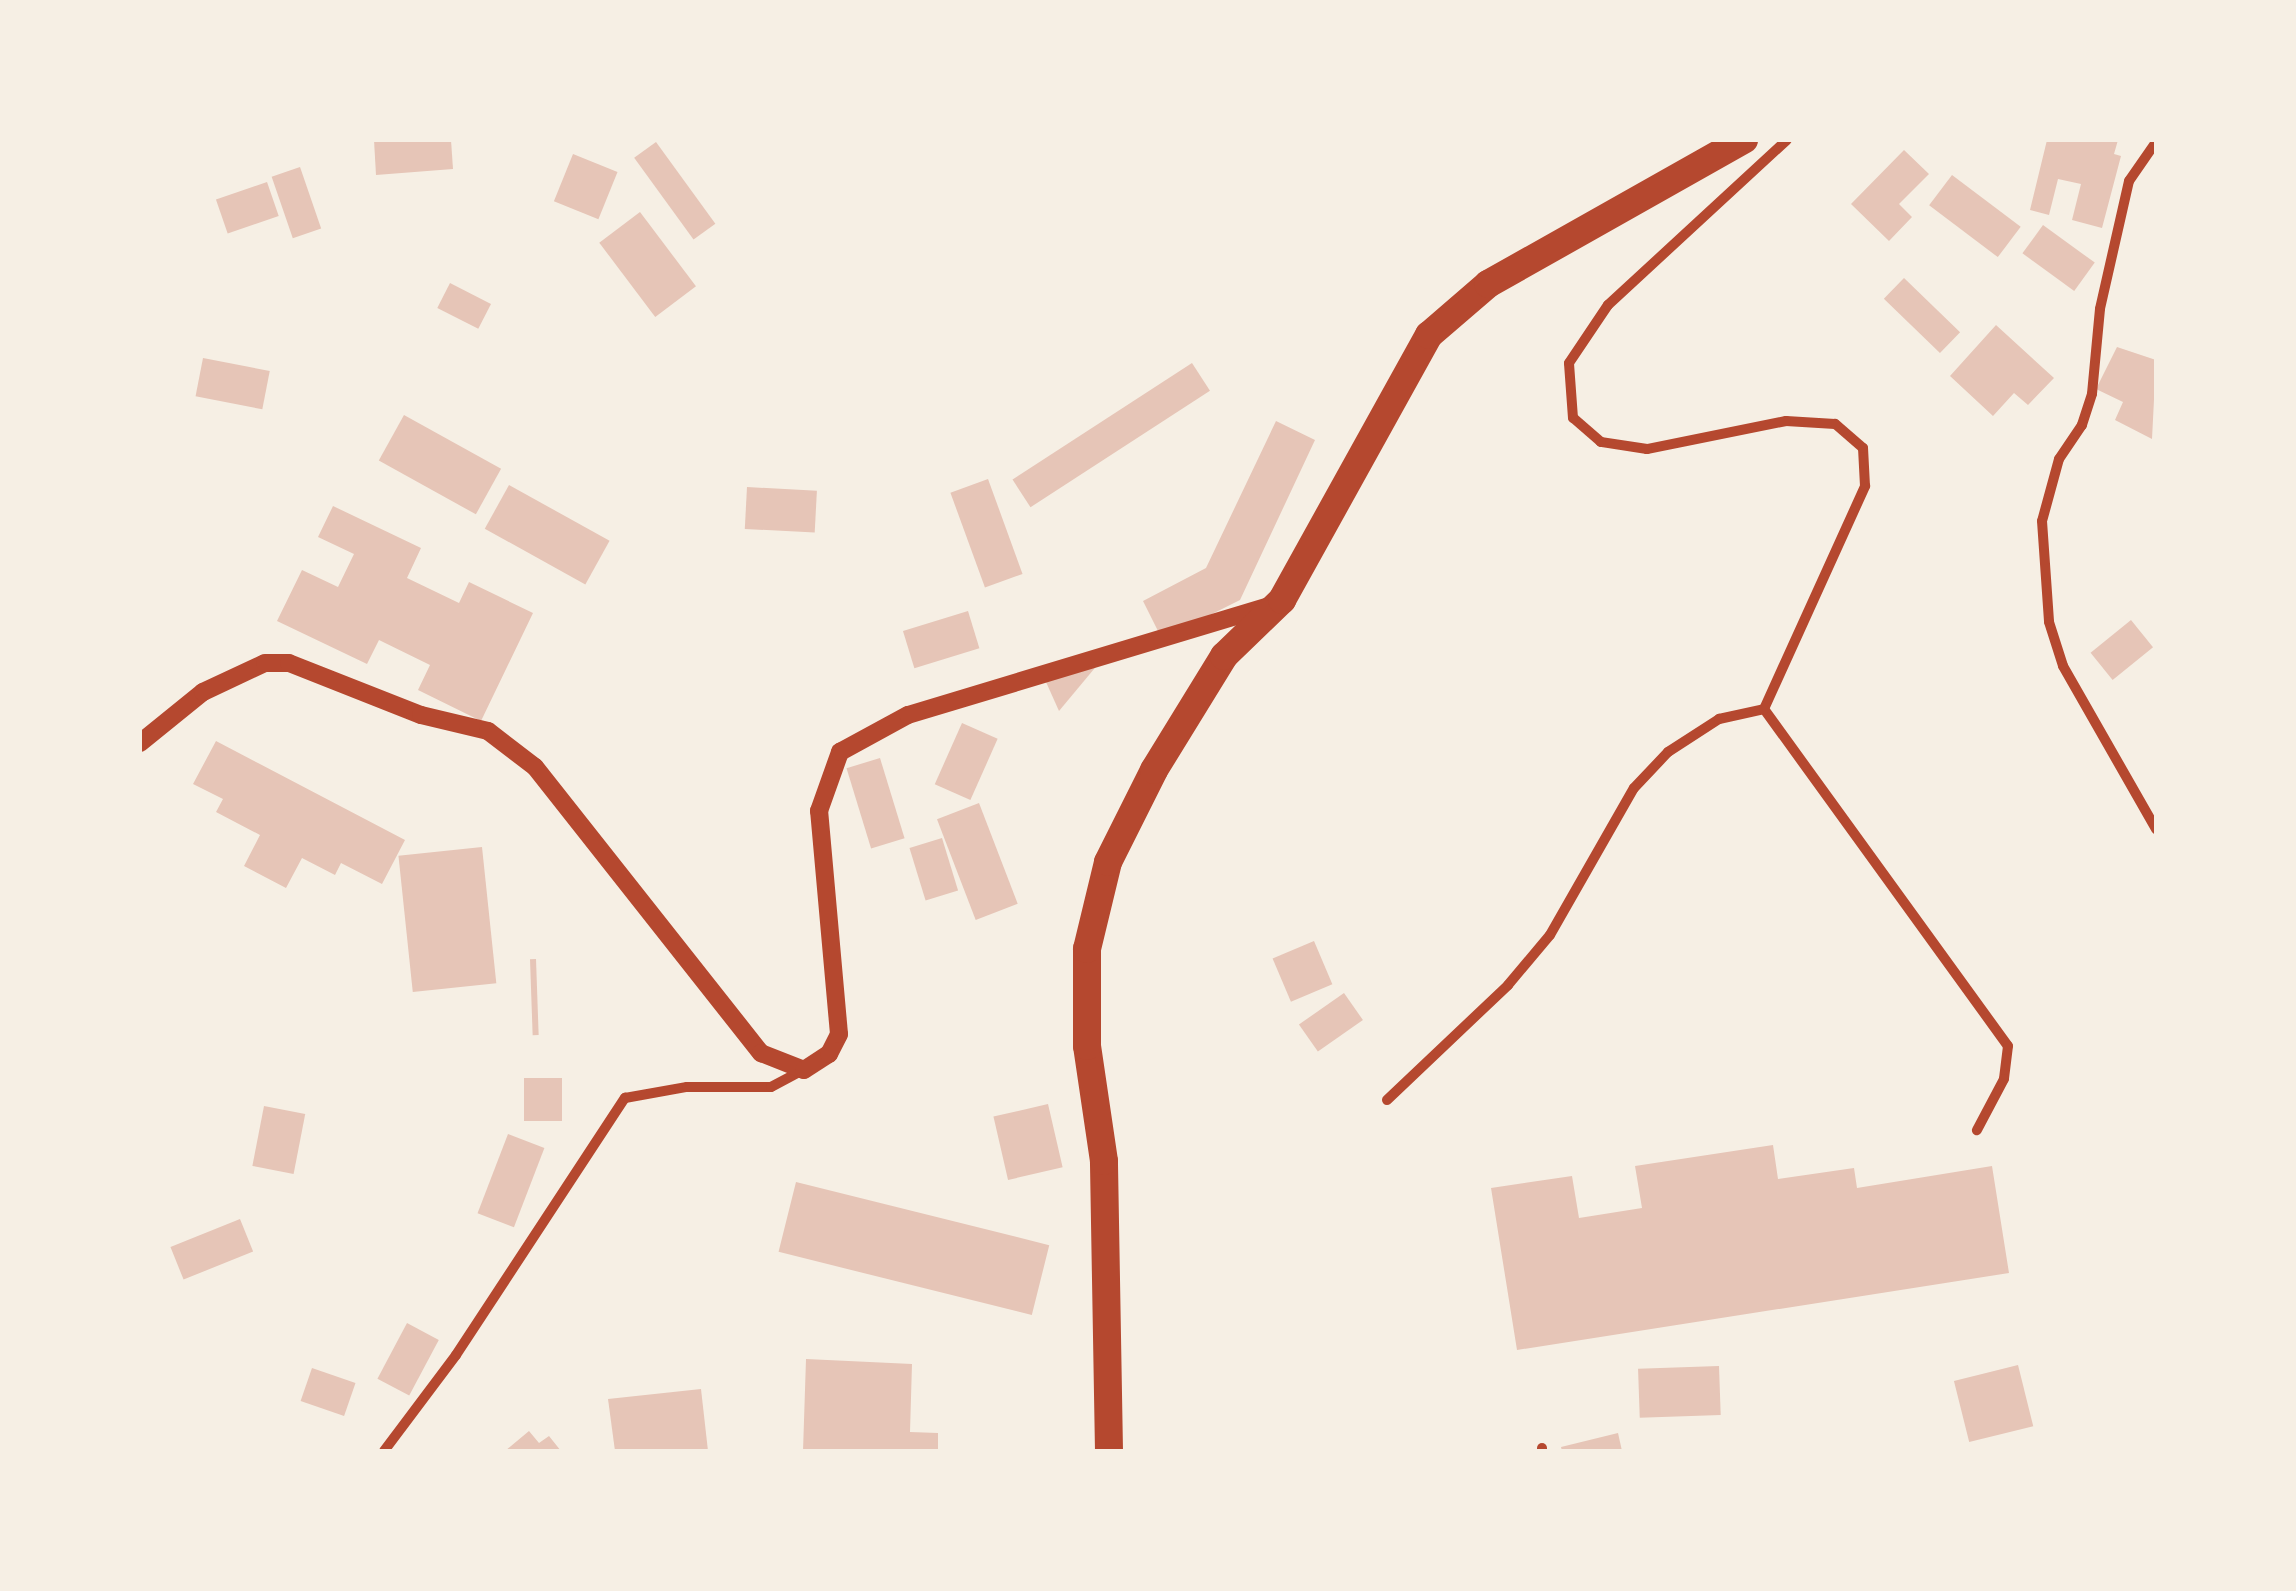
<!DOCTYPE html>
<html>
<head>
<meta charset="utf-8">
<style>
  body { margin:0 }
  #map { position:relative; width:2296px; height:1591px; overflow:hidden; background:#f6efe4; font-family:Raleway,sans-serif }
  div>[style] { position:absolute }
  .building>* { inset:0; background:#e6c5b7; transform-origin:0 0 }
  .minor>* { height:10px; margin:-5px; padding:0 5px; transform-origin:5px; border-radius:5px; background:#b5482f }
  .tertiary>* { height:18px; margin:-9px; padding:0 9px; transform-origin:9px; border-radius:9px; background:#b5482f }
  .trunk>* { height:28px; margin:-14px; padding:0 14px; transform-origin:14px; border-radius:14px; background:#b5482f }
  span { translate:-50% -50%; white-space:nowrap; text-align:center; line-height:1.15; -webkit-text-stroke:9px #f6efe4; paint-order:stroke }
  .frame { position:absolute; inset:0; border:142px solid #f6efe4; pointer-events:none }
</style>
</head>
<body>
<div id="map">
  <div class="building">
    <i style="clip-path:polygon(374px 140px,451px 140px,453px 169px,376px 175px)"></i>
    <i style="clip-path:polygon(2047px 140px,2118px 140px,2114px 154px,2121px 156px,2102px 228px,2072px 220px,2081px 184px,2058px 179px,2049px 215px,2030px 210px)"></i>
    <i style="left:656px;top:142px;width:101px;height:27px;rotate:54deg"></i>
    <i style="clip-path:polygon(1904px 150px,1929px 174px,1899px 204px,1912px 217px,1889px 241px,1851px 204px)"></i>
    <i style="left:573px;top:154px;width:48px;height:51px;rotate:22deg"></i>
    <i style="left:300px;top:167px;width:65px;height:30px;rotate:71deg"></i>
    <i style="left:1952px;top:175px;width:86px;height:38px;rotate:37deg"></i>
    <i style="left:267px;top:182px;width:36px;height:54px;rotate:71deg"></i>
    <i style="left:640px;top:212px;width:93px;height:51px;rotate:53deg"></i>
    <i style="left:2043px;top:225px;width:64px;height:35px;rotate:36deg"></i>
    <i style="left:1904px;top:278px;width:78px;height:29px;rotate:44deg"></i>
    <i style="left:450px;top:283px;width:46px;height:28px;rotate:27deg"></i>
    <i style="clip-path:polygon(1996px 325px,2054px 378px,2028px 405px,2014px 393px,1993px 416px,1950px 376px)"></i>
    <i style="clip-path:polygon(2117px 347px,2156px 360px,2152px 439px,2115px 420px,2123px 402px,2096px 389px)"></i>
    <i style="left:203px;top:358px;width:68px;height:39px;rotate:11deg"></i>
    <i style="left:1192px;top:363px;width:33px;height:214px;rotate:57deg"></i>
    <i style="left:404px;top:415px;width:111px;height:52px;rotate:29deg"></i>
    <i style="clip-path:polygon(1276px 421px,1315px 440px,1240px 600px,1162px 639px,1143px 601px,1206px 568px)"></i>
    <i style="left:988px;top:479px;width:101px;height:40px;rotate:70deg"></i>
    <i style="left:509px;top:485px;width:115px;height:50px;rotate:29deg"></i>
    <i style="left:747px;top:487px;width:70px;height:42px;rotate:3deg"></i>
    <i style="clip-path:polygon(333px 506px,421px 548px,407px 578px,459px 603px,469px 582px,533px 613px,481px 721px,418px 690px,430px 665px,379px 640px,367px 664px,277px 621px,302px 570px,338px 587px,354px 554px,318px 537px)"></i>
    <i style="left:968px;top:611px;width:39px;height:68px;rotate:73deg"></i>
    <i style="left:2131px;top:620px;width:35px;height:52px;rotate:51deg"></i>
    <i style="clip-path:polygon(1104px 657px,1059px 711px,1046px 682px)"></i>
    <i style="left:962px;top:723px;width:39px;height:67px;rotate:24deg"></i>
    <i style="clip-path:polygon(216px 741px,405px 840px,382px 884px,341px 863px,335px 875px,302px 858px,286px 888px,244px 866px,260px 835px,216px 812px,223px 799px,193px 784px)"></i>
    <i style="left:880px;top:758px;width:84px;height:35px;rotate:73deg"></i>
    <i style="left:979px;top:803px;width:108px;height:45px;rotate:69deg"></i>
    <i style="left:942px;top:838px;width:55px;height:34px;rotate:73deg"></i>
    <i style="left:482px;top:847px;width:137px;height:84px;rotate:84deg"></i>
    <i style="left:1314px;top:941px;width:47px;height:45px;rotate:67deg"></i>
    <i style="left:536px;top:959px;width:76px;height:6px;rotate:88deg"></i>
    <i style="left:1344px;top:993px;width:33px;height:55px;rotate:55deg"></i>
    <i style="left:524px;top:1078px;width:38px;height:43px"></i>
    <i style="left:1048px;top:1104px;width:65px;height:56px;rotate:77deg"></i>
    <i style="left:264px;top:1106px;width:42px;height:61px;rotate:11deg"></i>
    <i style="left:508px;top:1134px;width:39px;height:85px;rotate:21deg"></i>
    <i style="clip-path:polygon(1773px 1145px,1778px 1179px,1854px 1168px,1857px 1188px,1992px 1166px,2009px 1273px,1517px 1350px,1491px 1188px,1572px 1176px,1579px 1218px,1642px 1208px,1635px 1166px)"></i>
    <i style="left:796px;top:1182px;width:261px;height:72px;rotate:14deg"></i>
    <i style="left:240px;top:1219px;width:35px;height:75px;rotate:68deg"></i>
    <i style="left:407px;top:1323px;width:36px;height:63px;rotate:28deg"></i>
    <i style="clip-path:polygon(806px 1359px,912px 1364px,910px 1432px,938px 1433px,938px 1451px,803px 1451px)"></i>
    <i style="left:2018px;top:1365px;width:63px;height:66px;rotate:76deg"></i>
    <i style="left:1719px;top:1366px;width:49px;height:81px;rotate:88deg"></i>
    <i style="left:312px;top:1368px;width:46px;height:35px;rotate:19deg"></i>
    <i style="clip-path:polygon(701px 1389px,708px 1451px,615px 1451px,608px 1399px)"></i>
    <i style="clip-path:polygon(529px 1431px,539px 1443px,549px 1436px,561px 1451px,505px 1451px)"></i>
    <i style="clip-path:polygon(1618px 1433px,1622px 1451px,1562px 1451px,1561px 1447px)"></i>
  </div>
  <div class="minor">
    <i style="left:2156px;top:142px;width:47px;rotate:124.7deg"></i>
    <i style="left:2129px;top:181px;width:131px;rotate:102.8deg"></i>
    <i style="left:2100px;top:309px;width:85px;rotate:95.4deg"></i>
    <i style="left:2092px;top:394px;width:33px;rotate:108deg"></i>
    <i style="left:2082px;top:425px;width:41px;rotate:124.1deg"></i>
    <i style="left:2059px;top:459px;width:64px;rotate:105.3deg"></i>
    <i style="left:2042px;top:521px;width:101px;rotate:86deg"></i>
    <i style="left:2049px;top:622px;width:46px;rotate:72.3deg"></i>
    <i style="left:2063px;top:666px;width:188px;rotate:60.3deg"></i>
    <i style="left:1764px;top:709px;width:416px;rotate:54.1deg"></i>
    <i style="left:2008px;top:1046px;width:33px;rotate:97deg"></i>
    <i style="left:2004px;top:1079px;width:58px;rotate:117.9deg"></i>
    <i style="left:1387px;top:1100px;width:167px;rotate:-43.5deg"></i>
    <i style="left:1508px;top:985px;width:65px;rotate:-50deg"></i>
    <i style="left:1550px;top:935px;width:169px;rotate:-60.3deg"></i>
    <i style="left:1634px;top:788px;width:50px;rotate:-46.6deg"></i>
    <i style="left:1668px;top:752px;width:61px;rotate:-32.9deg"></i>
    <i style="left:1719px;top:719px;width:46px;rotate:-12.5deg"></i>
    <i style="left:1764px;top:709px;width:245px;rotate:-65.6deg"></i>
    <i style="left:1865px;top:486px;width:38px;rotate:-93deg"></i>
    <i style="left:1863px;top:448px;width:37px;rotate:-139deg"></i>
    <i style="left:1835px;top:424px;width:49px;rotate:-176.5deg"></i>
    <i style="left:1786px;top:421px;width:142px;rotate:168.6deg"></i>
    <i style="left:1647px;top:449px;width:47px;rotate:-171.3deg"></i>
    <i style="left:1601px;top:442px;width:37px;rotate:-139deg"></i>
    <i style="left:1573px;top:418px;width:55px;rotate:-94.2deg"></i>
    <i style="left:1569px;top:363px;width:70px;rotate:-56.1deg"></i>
    <i style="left:1608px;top:305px;width:243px;rotate:-42.7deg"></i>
    <i style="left:384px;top:1451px;width:120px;rotate:-53.1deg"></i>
    <i style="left:456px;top:1355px;width:308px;rotate:-56.7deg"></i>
    <i style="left:625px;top:1098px;width:63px;rotate:-10.1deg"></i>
    <i style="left:687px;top:1087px;width:84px"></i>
    <i style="left:771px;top:1087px;width:36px;rotate:-28deg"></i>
    <i style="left:1542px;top:1451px;width:3px;rotate:-90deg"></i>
  </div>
  <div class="tertiary">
    <i style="left:140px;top:743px;width:81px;rotate:-39deg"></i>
    <i style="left:203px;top:692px;width:68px;rotate:-25.1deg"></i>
    <i style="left:265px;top:663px;width:24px"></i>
    <i style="left:289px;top:663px;width:142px;rotate:21.5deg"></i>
    <i style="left:421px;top:715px;width:69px;rotate:13.4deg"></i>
    <i style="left:488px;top:731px;width:59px;rotate:37.5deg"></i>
    <i style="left:535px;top:767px;width:365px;rotate:51.7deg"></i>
    <i style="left:761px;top:1053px;width:46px;rotate:21.6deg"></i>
    <i style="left:804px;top:1070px;width:30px;rotate:-33deg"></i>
    <i style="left:829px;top:1054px;width:22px;rotate:-63deg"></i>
    <i style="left:839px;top:1034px;width:224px;rotate:-95.1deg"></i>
    <i style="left:819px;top:811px;width:63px;rotate:-70.4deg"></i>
    <i style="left:840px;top:752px;width:77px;rotate:-28.6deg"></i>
    <i style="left:908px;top:715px;width:376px;rotate:-16.8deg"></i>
  </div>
  <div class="trunk">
    <i style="left:1109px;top:1451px;width:290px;rotate:-91deg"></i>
    <i style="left:1104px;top:1161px;width:116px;rotate:-98.4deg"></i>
    <i style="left:1087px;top:1046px;width:97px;rotate:-90deg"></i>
    <i style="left:1087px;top:949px;width:89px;rotate:-76.4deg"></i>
    <i style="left:1108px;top:862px;width:103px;rotate:-63.4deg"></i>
    <i style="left:1154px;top:770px;width:134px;rotate:-58.4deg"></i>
    <i style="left:1224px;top:656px;width:81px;rotate:-44deg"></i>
    <i style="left:1282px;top:600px;width:303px;rotate:-61deg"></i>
    <i style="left:1429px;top:335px;width:78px;rotate:-40.8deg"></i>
    <i style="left:1488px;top:284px;width:294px;rotate:-29.4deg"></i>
  </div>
  <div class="frame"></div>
</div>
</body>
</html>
